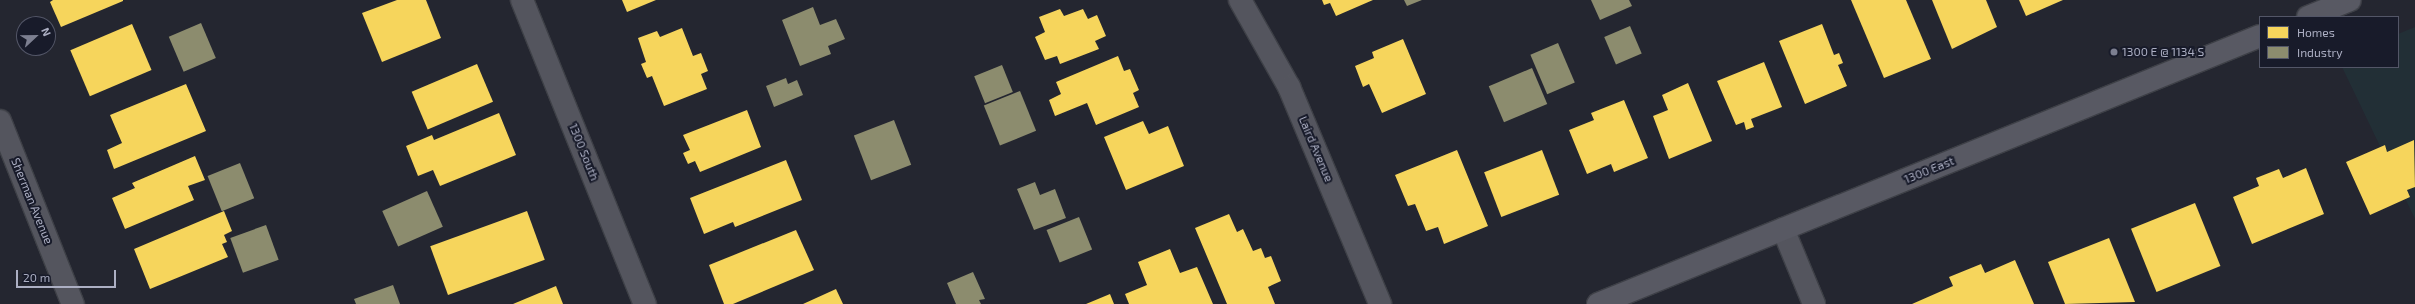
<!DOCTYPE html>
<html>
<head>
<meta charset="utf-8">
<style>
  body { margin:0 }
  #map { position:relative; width:2415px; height:304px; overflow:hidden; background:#242630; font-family:"Exo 2",sans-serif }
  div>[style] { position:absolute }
  .green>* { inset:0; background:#222f36 }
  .homes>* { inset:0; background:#f6d55c; transform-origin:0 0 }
  .industry>* { inset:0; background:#8c8c6e; transform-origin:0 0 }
  .roads { filter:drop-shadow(1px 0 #3e4047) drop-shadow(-1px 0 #3e4047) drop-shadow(0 1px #3e4047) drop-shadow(0 -1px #3e4047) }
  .minor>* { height:22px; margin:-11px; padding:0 11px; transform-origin:11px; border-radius:11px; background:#54555e }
  .tertiary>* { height:22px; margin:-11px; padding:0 11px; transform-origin:11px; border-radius:11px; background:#54555e }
  .secondary>* { height:22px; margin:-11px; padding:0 11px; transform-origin:11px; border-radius:11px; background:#585963 }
  .dots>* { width:11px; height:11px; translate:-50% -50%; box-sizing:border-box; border:2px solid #181b2a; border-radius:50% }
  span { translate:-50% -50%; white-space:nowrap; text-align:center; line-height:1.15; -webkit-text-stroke:4px #181b2a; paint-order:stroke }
  .poi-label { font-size:12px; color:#acafc3 }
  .left { translate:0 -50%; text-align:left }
  .street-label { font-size:12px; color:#acafc3 }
  .legend { position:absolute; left:2259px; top:16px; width:140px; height:52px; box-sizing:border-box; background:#181b2a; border:1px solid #535667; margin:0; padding:5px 7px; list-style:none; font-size:12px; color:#acafc3 }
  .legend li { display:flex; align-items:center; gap:8px; height:20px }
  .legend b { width:20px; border:1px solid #535667 }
  .north { position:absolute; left:16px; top:16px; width:40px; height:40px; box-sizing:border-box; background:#181b2a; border:1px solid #535667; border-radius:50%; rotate:68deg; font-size:11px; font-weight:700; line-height:16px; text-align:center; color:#acafc3 }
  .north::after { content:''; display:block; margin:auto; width:14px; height:18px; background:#7c7f90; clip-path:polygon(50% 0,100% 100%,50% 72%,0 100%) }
  .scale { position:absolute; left:16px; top:270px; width:100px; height:18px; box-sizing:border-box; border:2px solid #acafc3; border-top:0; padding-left:5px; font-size:12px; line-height:14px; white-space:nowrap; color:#acafc3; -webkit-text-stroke:3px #181b2a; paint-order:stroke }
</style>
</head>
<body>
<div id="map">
  <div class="green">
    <i style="clip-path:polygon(2415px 27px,2415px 219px,2342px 67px,2398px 67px,2398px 34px)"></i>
  </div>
  <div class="homes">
    <i style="clip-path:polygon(53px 0,123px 0,123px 1px,61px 27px,50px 2px)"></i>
    <i style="clip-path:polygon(397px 0,426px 0,441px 38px,382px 62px,362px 13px)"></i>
    <i style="clip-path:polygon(622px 0,656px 0,627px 12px)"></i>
    <i style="clip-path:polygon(1322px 0,1373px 0,1336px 16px,1330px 3px,1324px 5px)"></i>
    <i style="clip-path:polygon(1851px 0,1906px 0,1931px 59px,1884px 78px)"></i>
    <i style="clip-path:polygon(1932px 0,1986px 0,1997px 27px,1952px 49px)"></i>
    <i style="clip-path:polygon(2019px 0,2063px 0,2026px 16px)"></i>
    <i style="clip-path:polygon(1060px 9px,1064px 16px,1083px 9px,1088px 19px,1097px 15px,1106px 36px,1095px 41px,1099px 49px,1060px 64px,1057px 56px,1045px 60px,1035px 37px,1045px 32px,1039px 17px)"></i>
    <i style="left:132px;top:24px;width:50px;height:67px;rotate:67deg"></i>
    <i style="clip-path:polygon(1822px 24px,1834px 55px,1839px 53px,1843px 63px,1838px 65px,1847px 86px,1805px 104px,1779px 41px)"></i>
    <i style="clip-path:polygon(682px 28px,693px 56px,701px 53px,708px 71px,701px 74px,707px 89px,664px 106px,652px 76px,647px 78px,641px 64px,646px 62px,638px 38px,657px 31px,660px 37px)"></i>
    <i style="clip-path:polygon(1403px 39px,1426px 94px,1382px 113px,1369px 84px,1363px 87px,1355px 66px,1374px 58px,1372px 52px)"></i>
    <i style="clip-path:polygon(1118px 56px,1124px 71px,1130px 69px,1139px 90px,1133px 93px,1139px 107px,1096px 125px,1087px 103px,1055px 116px,1049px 100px,1061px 94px,1056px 82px)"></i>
    <i style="clip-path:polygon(1764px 62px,1782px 107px,1751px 119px,1754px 127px,1746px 130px,1744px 122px,1736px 125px,1717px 81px)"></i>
    <i style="left:477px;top:64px;width:41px;height:71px;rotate:67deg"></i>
    <i style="clip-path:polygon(1688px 83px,1712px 141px,1669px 159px,1653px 116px,1668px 110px,1662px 95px)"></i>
    <i style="clip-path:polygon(186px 84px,206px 131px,114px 169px,107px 150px,122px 143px,110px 115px)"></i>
    <i style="clip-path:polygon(1624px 100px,1648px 158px,1614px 172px,1611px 164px,1587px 174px,1569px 130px,1594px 120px,1591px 113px)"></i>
    <i style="clip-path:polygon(747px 110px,761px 147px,700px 172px,695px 161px,688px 164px,683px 153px,690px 150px,683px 135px)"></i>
    <i style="clip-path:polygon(499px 113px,516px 155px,440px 186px,433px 170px,418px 176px,406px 146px,432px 135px,434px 140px)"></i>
    <i style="clip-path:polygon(1143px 121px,1149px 134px,1168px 126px,1184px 166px,1126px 190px,1104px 137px)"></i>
    <i style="clip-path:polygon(2414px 140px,2415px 187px,2407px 190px,2410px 197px,2370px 215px,2346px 162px,2385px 145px,2387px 152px)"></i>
    <i style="clip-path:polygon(1457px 150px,1488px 226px,1444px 244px,1438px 227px,1426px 231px,1415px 204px,1408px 206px,1395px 175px)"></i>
    <i style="left:1542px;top:150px;width:48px;height:62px;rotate:69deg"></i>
    <i style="clip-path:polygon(195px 156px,205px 180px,188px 186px,194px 200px,125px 229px,112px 198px,135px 188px,132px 183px)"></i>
    <i style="clip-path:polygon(786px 160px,802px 200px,735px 227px,733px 222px,704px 234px,690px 198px)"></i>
    <i style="clip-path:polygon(2306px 168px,2324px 214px,2252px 244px,2233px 197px,2259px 186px,2256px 178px,2279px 169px,2283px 178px)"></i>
    <i style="left:2195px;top:203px;width:68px;height:69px;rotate:68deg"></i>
    <i style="clip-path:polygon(224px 211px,232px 231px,224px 235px,227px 242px,222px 244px,228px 257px,150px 289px,134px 249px)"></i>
    <i style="left:527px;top:211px;width:52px;height:103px;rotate:70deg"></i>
    <i style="clip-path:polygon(1229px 214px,1237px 232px,1243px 229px,1253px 251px,1261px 248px,1265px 258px,1271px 256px,1281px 281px,1268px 287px,1275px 304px,1227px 304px,1195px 228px)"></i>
    <i style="clip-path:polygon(796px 230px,814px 270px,733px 304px,724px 304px,709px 265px)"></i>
    <i style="clip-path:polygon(2109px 238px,2135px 302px,2065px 304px,2048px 262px)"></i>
    <i style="clip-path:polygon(1170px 249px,1180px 273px,1197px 267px,1213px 304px,1129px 304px,1125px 294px,1147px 285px,1138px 262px)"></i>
    <i style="clip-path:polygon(2015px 260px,2034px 304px,1912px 304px,1953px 286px,1949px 277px,1981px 264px,1985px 273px)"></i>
    <i style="clip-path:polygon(556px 286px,563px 304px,513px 304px)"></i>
    <i style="clip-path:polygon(836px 289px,843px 304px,803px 304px)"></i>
    <i style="clip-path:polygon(1110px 294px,1114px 304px,1086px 304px)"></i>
  </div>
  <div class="industry">
    <i style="clip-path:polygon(1404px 0,1422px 0,1407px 6px)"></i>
    <i style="clip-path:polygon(1591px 0,1629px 0,1632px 6px,1600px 20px)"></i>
    <i style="clip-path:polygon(813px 7px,820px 25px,836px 19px,845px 39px,828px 46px,831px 54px,800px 66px,782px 20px)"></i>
    <i style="left:201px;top:23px;width:38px;height:35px;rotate:67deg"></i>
    <i style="left:1630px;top:26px;width:30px;height:28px;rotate:67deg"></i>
    <i style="left:1558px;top:43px;width:43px;height:30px;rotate:67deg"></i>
    <i style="left:1002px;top:65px;width:29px;height:30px;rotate:68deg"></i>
    <i style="left:1532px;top:68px;width:39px;height:47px;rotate:67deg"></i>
    <i style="clip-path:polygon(786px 78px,788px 84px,797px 80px,803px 95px,774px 107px,766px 86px)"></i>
    <i style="left:1020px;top:91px;width:43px;height:39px;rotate:68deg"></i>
    <i style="left:894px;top:120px;width:48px;height:43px;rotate:69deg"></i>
    <i style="left:240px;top:163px;width:38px;height:35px;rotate:68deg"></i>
    <i style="clip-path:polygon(1035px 182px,1040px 195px,1055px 189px,1066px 218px,1034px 230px,1017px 189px)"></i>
    <i style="left:427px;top:191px;width:39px;height:49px;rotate:66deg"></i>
    <i style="left:1079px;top:217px;width:35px;height:35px;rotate:68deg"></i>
    <i style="left:266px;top:225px;width:37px;height:38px;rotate:70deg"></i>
    <i style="clip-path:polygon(973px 272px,985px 299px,979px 300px,981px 304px,956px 304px,947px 283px)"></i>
    <i style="clip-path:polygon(393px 285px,400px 304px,356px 304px,354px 299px)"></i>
  </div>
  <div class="roads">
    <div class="minor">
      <i style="left:1240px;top:0;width:100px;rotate:60.6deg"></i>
      <i style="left:1289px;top:87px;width:235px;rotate:67.2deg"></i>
      <i style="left:0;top:121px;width:197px;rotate:68.3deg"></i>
      <i style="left:1783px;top:229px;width:81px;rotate:67.5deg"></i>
    </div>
    <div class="tertiary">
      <i style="left:522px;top:0;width:328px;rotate:68deg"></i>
    </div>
    <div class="secondary">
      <i style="left:2308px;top:17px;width:45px;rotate:-22deg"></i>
      <i style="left:1598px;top:304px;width:714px;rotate:-22.04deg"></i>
    </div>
  </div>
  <div class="dots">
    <i style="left:2114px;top:52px;background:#7c7f90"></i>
  </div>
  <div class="poi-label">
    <span class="left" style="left:2122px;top:52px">1300 E @ 1134 S</span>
  </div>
  <div class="street-label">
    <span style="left:1316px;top:149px;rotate:67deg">Laird Avenue</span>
    <span style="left:584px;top:152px;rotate:68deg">1300 South</span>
    <span style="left:1929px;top:170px;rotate:-22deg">1300 East</span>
    <span style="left:32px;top:201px;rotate:68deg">Sherman Avenue</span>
  </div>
  <ul class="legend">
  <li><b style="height:11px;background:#f6d55c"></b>Homes</li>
  <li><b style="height:11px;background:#8c8c6e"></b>Industry</li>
  </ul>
  <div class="north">N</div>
  <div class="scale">20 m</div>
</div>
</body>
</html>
